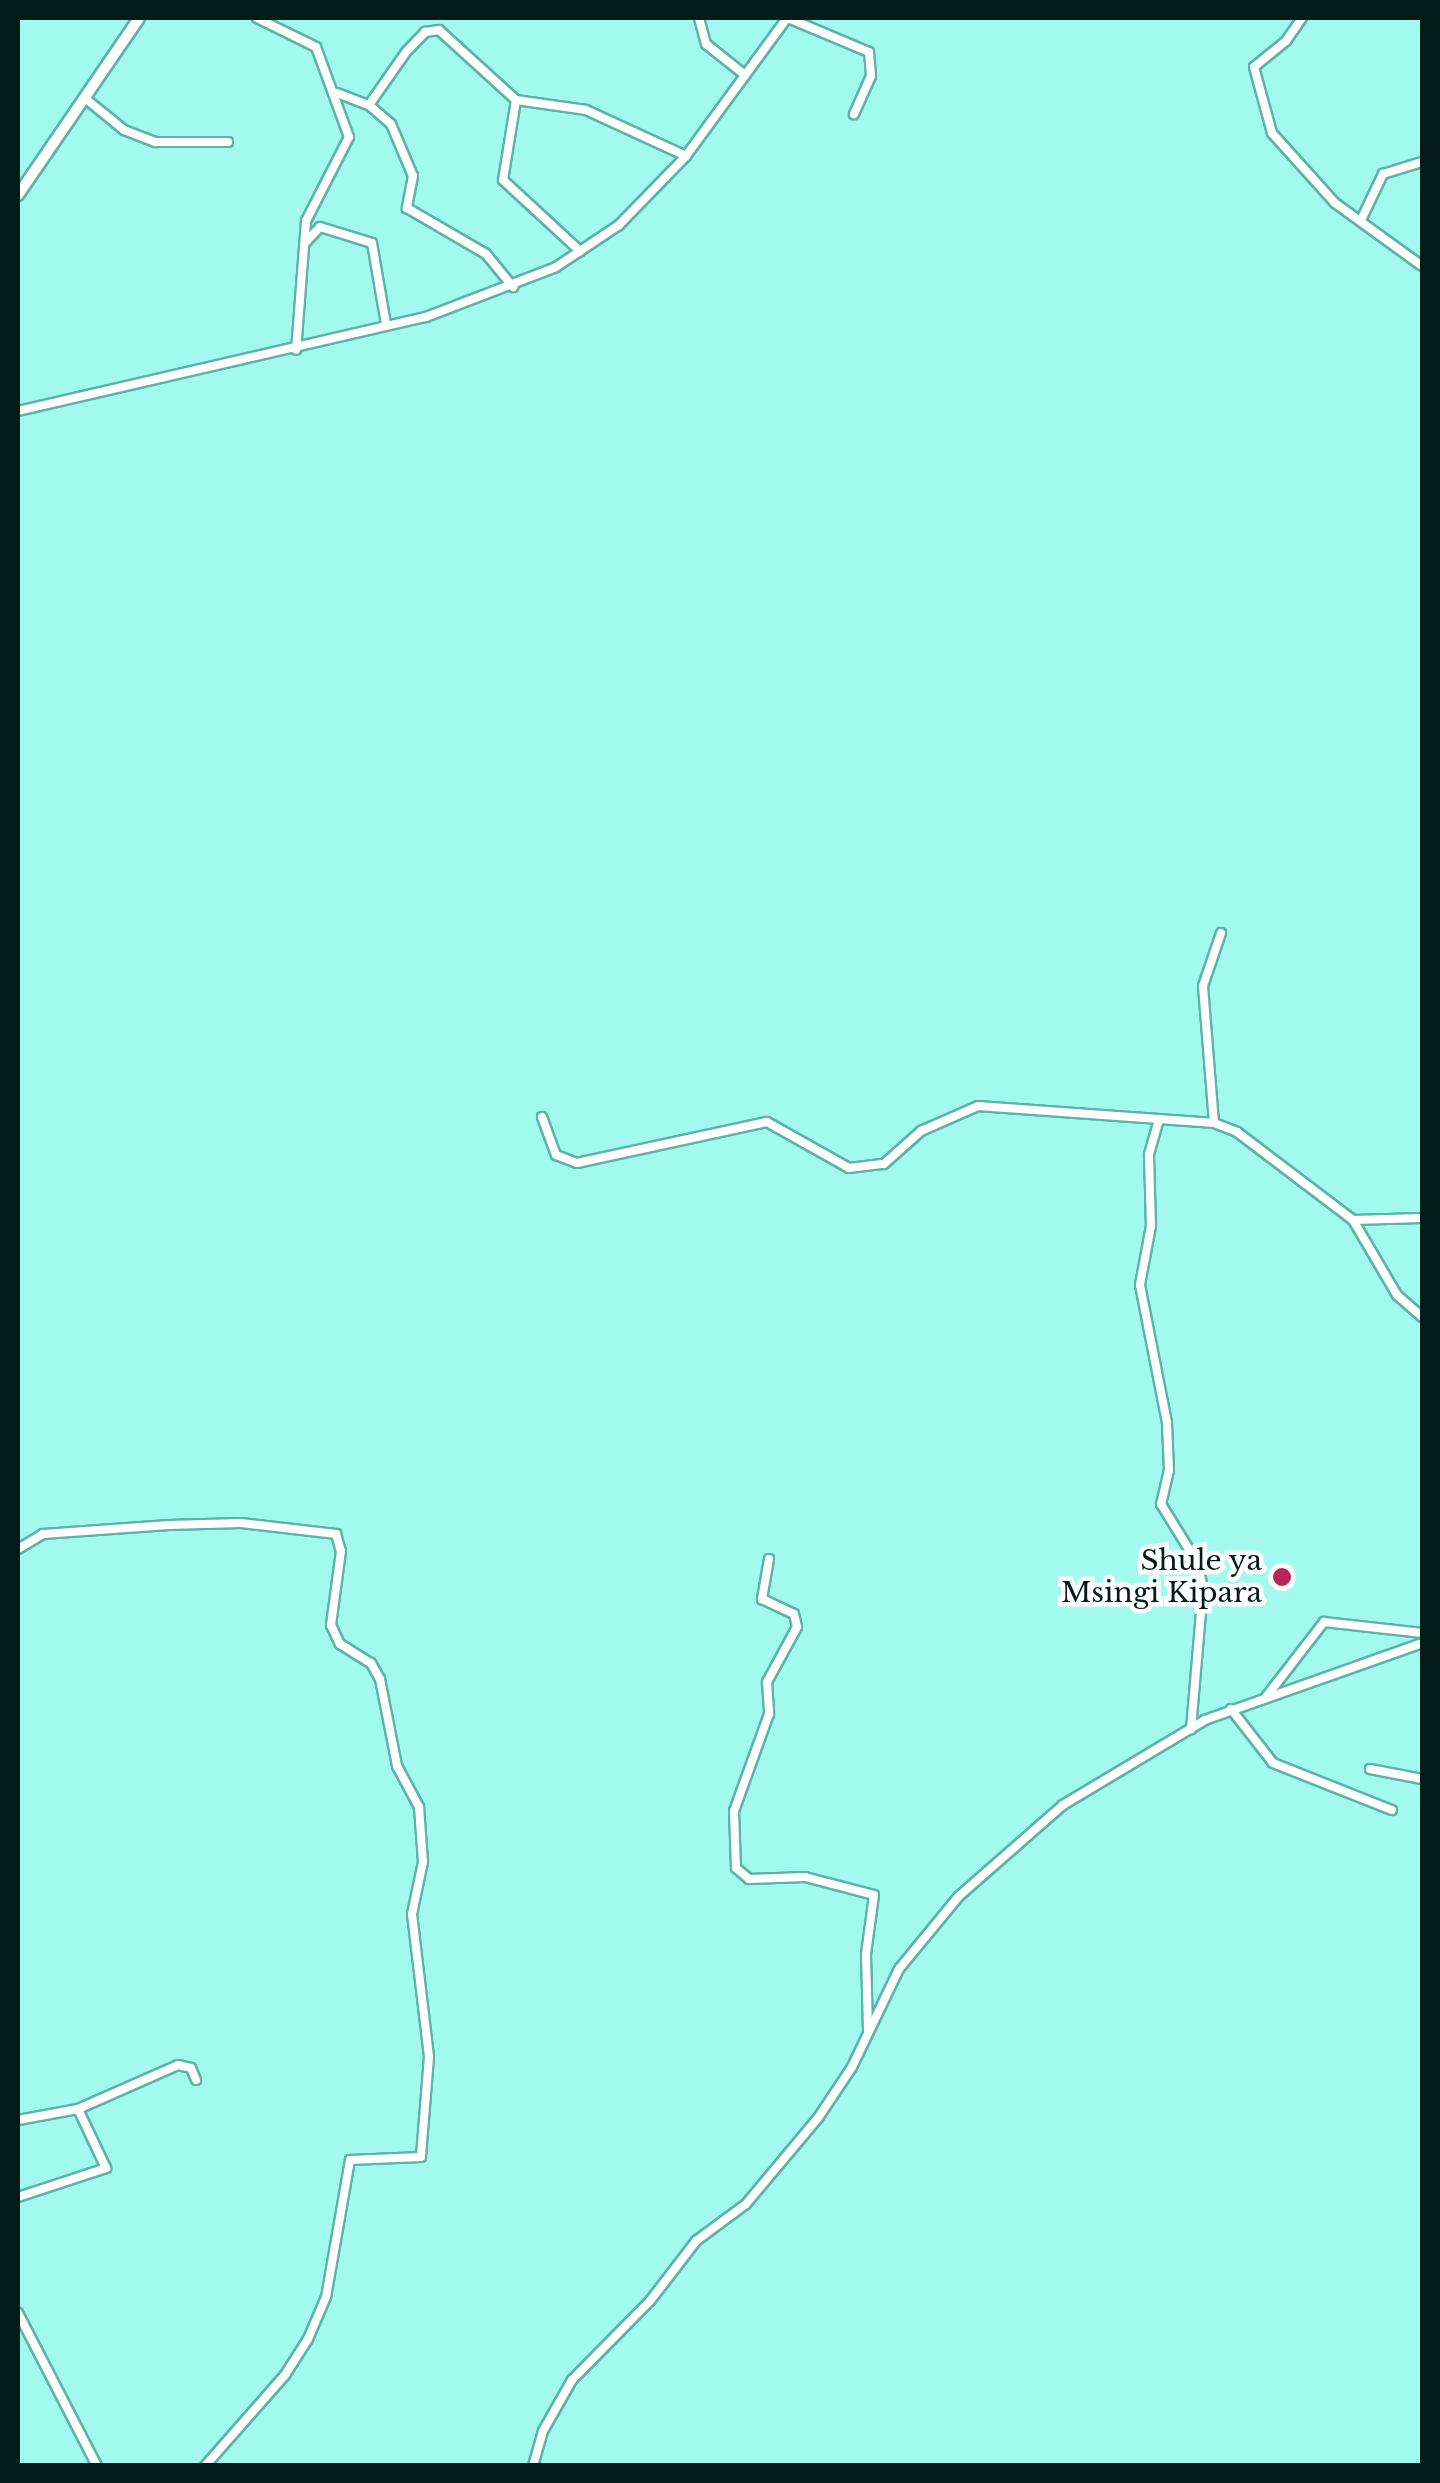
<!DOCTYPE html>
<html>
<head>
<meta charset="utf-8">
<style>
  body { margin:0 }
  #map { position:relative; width:1440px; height:2483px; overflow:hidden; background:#a2f9ed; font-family:"Libre Baskerville",serif }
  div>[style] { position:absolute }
  .roads { filter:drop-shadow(2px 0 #5db3a9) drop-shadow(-2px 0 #5db3a9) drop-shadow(0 2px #5db3a9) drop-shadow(0 -2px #5db3a9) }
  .minor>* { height:8px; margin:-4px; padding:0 4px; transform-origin:4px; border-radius:4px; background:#fff }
  .secondary>* { height:10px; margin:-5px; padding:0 5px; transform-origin:5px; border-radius:5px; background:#fff }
  .dots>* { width:28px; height:28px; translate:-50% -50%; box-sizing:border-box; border:5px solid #fff; border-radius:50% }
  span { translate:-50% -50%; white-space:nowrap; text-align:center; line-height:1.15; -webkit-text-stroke:9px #fff; paint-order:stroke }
  .poi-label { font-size:28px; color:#011c19 }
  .right { translate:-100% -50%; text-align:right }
  .frame { position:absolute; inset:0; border:20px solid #011c19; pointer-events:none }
</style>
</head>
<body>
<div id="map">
  <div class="roads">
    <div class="minor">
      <i style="left:257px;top:18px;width:66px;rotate:26.2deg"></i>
      <i style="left:316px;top:47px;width:96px;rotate:69.9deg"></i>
      <i style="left:349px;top:137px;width:94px;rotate:117.1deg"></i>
      <i style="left:306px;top:221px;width:129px;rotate:94.4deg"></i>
      <i style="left:699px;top:18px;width:27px;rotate:75deg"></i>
      <i style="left:706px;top:44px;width:50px;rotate:38.5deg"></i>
      <i style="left:788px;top:18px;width:88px;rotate:22.8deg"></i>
      <i style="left:869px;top:52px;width:24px;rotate:85deg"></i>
      <i style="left:871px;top:76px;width:42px;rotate:114.1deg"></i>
      <i style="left:1302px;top:18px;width:28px;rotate:125deg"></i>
      <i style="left:1286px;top:41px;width:41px;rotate:140.9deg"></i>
      <i style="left:1254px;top:67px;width:68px;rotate:74.7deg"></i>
      <i style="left:1272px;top:133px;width:94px;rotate:48deg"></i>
      <i style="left:1335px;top:203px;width:107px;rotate:35.9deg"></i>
      <i style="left:337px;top:93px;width:34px;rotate:21deg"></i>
      <i style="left:369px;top:105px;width:29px;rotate:41deg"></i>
      <i style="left:391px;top:124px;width:56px;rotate:67.1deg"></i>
      <i style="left:413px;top:176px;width:33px;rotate:101deg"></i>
      <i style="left:407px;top:208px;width:91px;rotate:30.2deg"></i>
      <i style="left:486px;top:254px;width:43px;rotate:50.7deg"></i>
      <i style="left:86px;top:99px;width:49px;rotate:39.2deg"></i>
      <i style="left:124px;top:130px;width:34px;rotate:21deg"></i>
      <i style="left:156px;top:142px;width:72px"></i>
      <i style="left:516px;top:100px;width:81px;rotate:99.2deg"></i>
      <i style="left:503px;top:180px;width:105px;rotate:42.7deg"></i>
      <i style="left:369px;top:105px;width:65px;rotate:-55.1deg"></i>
      <i style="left:406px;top:52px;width:28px;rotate:-46deg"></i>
      <i style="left:425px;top:32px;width:14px;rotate:-8deg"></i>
      <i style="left:439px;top:30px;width:104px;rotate:42.3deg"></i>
      <i style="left:516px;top:100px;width:71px;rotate:8.1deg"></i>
      <i style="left:586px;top:110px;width:110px;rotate:24.7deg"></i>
      <i style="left:1362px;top:218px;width:49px;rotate:-64.5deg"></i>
      <i style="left:1383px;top:174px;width:41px;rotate:-17.1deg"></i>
      <i style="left:305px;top:243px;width:22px;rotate:-47deg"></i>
      <i style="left:320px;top:227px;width:54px;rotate:17.1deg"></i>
      <i style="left:372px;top:243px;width:82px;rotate:80.2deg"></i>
      <i style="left:18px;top:411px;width:419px;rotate:-13deg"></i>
      <i style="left:426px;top:317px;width:139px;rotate:-21deg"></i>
      <i style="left:556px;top:267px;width:76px;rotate:-33.7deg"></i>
      <i style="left:619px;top:225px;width:96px;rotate:-45.8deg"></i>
      <i style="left:686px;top:156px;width:171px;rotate:-53.8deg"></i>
      <i style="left:542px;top:1117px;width:40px;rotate:69.8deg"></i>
      <i style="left:556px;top:1155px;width:22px;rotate:21deg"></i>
      <i style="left:577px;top:1163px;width:194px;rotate:-12.2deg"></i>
      <i style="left:767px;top:1122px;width:94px;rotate:29.3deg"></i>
      <i style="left:849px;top:1168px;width:35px;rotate:-7deg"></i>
      <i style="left:884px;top:1164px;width:50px;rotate:-41.7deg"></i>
      <i style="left:921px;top:1131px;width:62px;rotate:-23.7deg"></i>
      <i style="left:978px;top:1106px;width:237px;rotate:4.1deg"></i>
      <i style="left:1214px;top:1123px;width:25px;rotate:21deg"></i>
      <i style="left:1237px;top:1132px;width:146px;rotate:37.2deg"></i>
      <i style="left:1353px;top:1220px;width:87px;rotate:59.6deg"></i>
      <i style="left:1397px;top:1295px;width:33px;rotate:41deg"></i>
      <i style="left:1158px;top:1123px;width:33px;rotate:106deg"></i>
      <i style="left:1149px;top:1155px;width:71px;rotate:88.4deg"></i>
      <i style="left:1151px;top:1226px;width:60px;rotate:100.6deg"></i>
      <i style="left:1140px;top:1285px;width:141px;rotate:78.9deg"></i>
      <i style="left:1167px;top:1423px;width:47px;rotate:87.6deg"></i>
      <i style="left:1169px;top:1470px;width:35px;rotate:103deg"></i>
      <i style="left:1161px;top:1504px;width:68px;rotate:58.2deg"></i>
      <i style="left:1197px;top:1562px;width:28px;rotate:77deg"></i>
      <i style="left:1203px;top:1589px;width:141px;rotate:94.9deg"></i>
      <i style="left:1214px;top:1123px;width:137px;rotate:-94.6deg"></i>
      <i style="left:1203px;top:986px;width:56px;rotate:-71.2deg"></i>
      <i style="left:1353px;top:1220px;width:69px;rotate:-1.7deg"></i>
      <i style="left:18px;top:1549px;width:29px;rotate:-31deg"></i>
      <i style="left:43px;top:1534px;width:126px;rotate:-4.1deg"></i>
      <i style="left:169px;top:1525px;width:72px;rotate:-1.6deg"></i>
      <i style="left:241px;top:1523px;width:96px;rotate:6.6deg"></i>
      <i style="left:336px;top:1534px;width:18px;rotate:74deg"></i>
      <i style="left:341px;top:1551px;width:75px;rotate:97.7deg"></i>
      <i style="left:331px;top:1625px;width:21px;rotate:65deg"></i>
      <i style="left:340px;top:1644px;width:36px;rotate:32deg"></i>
      <i style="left:371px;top:1663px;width:18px;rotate:61deg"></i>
      <i style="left:380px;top:1679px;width:89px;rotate:78.9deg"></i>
      <i style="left:397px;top:1766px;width:47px;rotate:61.8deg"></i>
      <i style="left:419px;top:1807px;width:55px;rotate:85.8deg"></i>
      <i style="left:423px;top:1862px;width:53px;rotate:101.9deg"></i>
      <i style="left:412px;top:1914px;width:144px;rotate:83.2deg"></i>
      <i style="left:429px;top:2057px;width:100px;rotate:94.6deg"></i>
      <i style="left:421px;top:2157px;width:71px;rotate:177.6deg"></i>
      <i style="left:350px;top:2160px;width:139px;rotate:99.9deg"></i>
      <i style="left:326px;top:2297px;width:46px;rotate:113.2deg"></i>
      <i style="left:308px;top:2339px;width:43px;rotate:122.6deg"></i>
      <i style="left:285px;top:2375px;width:121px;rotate:131.3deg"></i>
      <i style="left:769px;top:1559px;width:41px;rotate:99.9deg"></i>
      <i style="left:762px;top:1599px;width:35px;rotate:25deg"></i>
      <i style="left:794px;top:1614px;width:13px;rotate:77deg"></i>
      <i style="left:797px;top:1627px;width:63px;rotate:118.6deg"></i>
      <i style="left:767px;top:1682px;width:32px;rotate:86deg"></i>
      <i style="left:769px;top:1714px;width:103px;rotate:109.8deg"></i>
      <i style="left:734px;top:1811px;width:57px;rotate:88deg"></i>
      <i style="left:736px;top:1868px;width:17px;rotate:40deg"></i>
      <i style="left:749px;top:1879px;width:56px;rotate:-2deg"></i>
      <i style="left:805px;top:1877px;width:71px;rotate:14.6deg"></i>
      <i style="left:874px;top:1895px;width:60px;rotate:97.7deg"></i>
      <i style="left:866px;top:1954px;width:77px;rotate:88.5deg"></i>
      <i style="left:1266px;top:1697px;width:95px;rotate:-52.3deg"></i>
      <i style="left:1324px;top:1622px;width:99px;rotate:6.4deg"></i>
      <i style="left:1231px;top:1709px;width:68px;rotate:52.1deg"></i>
      <i style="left:1273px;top:1763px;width:128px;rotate:21.6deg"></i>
      <i style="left:1370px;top:1769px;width:53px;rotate:10.9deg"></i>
      <i style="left:18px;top:2120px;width:61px;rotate:-10.4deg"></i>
      <i style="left:78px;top:2109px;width:109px;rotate:-23.7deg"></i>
      <i style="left:178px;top:2065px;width:13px;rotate:13deg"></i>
      <i style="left:191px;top:2068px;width:13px;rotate:67deg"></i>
      <i style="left:18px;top:2197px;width:93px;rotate:-18.2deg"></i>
      <i style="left:106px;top:2168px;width:65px;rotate:-115.4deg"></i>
      <i style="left:18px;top:2313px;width:172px;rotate:62.7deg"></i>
      <i style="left:533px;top:2466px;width:36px;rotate:-74deg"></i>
      <i style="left:543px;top:2431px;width:59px;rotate:-60.4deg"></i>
      <i style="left:572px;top:2380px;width:111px;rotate:-45.4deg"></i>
      <i style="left:650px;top:2301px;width:76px;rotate:-52.5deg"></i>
      <i style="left:696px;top:2241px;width:62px;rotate:-36.5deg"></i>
      <i style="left:746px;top:2204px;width:112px;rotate:-50.1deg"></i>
      <i style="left:818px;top:2118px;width:61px;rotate:-56.3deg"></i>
      <i style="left:852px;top:2067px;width:109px;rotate:-64.4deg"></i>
      <i style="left:899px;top:1969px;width:94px;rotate:-50.6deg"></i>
      <i style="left:959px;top:1896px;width:138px;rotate:-41.2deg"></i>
      <i style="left:1063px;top:1805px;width:165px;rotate:-30.9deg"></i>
      <i style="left:1205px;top:1720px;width:230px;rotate:-19.5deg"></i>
    </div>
    <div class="secondary">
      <i style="left:18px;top:195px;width:214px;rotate:-55.6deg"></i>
    </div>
  </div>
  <div class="dots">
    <i style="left:1282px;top:1577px;background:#b5275a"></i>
  </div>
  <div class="poi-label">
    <span class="right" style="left:1262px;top:1577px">Shule ya<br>Msingi Kipara</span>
  </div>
  <div class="frame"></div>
</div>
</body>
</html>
